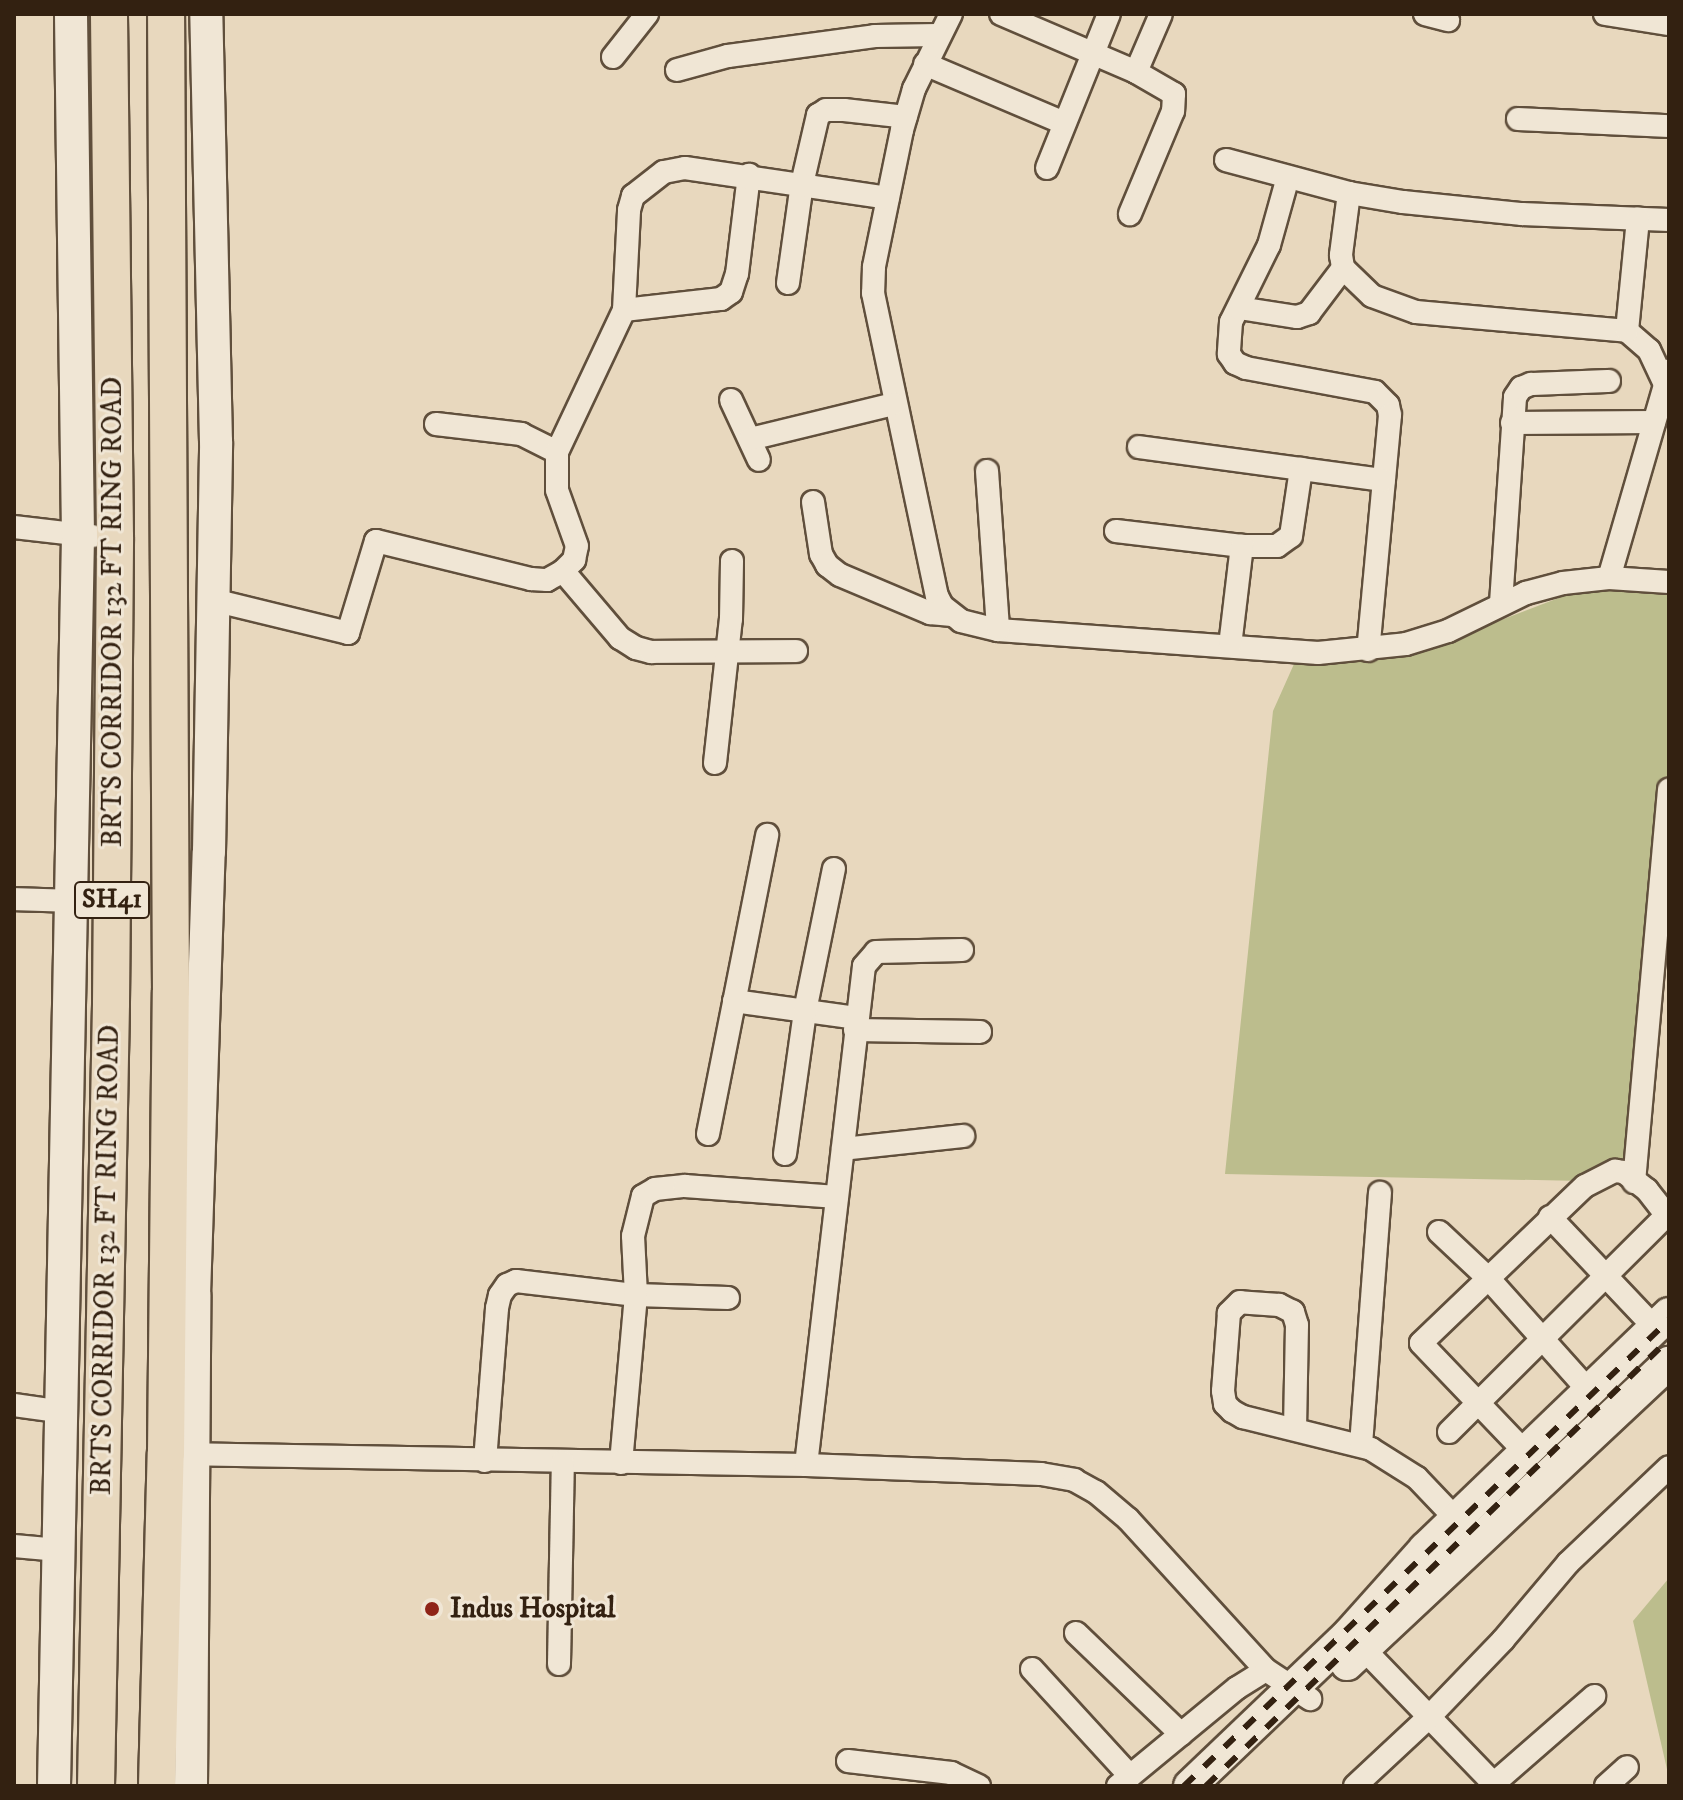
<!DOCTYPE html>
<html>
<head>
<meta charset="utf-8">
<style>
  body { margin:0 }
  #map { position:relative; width:1683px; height:1800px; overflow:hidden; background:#e8d8be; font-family:"IM FELL DW Pica",serif }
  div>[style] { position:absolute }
  .green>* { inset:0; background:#bcbd8d }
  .roads { filter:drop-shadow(2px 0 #604f3c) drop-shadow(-2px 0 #604f3c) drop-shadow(0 2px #604f3c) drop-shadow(0 -2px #604f3c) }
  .street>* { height:22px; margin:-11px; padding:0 11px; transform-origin:11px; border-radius:11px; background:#f0e6d5 }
  .secondary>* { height:32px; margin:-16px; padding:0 16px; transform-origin:16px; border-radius:16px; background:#f0e6d5 }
  .primary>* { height:36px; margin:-18px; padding:0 18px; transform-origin:18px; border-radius:18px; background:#e8d8be }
  .rail>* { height:6px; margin-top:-3px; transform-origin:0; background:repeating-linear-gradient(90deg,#332111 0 14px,transparent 0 28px) }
  .dots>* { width:22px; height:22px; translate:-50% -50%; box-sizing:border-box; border:4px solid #f0e6d5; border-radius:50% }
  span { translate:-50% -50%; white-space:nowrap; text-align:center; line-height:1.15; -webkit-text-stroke:6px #f0e6d5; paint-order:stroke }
  .shield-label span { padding:2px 6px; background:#f0e6d5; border:2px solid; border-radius:6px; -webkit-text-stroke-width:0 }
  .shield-label { font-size:26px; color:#332111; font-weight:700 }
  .street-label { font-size:28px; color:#332111 }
  .poi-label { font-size:28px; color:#332111; font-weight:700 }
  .left { translate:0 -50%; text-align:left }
  .frame { position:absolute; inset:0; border:16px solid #332111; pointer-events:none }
</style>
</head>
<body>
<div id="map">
  <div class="green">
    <i style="clip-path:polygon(1582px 589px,1669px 595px,1669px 796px,1641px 1169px,1583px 1181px,1225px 1174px,1273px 711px,1294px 664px,1404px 657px)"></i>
    <i style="clip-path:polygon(1669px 1578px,1669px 1778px,1633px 1621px)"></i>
  </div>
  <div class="roads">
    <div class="street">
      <i style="left:951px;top:14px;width:84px;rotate:116.3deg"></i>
      <i style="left:914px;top:89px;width:43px;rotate:106.3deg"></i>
      <i style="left:902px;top:130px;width:140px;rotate:101.6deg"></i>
      <i style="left:874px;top:267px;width:26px;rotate:92deg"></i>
      <i style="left:873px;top:293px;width:310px;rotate:78.1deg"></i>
      <i style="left:937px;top:596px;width:11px;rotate:63deg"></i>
      <i style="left:942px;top:606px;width:24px;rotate:38deg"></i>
      <i style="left:961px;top:621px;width:38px;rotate:14deg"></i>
      <i style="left:998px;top:630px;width:321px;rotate:4.1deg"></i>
      <i style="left:1318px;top:653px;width:88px;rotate:-5.8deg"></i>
      <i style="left:1406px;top:644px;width:44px;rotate:-17.2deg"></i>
      <i style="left:1448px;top:631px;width:87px;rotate:-26deg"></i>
      <i style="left:1526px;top:593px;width:38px;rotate:-15deg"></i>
      <i style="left:1563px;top:583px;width:46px;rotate:-6.2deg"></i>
      <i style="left:1609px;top:578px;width:216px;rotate:-73.8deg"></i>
      <i style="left:1001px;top:14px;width:147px;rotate:23.2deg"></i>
      <i style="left:1136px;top:72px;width:44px;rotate:30.1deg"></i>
      <i style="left:1174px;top:94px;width:17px;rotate:93deg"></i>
      <i style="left:1173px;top:111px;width:112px;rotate:112.7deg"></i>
      <i style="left:1425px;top:14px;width:24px;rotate:15deg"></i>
      <i style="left:1605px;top:14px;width:65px;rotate:8.9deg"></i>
      <i style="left:613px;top:57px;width:55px;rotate:-51.7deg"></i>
      <i style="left:925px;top:64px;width:151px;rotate:23deg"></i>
      <i style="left:677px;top:70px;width:53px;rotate:-15.4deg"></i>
      <i style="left:728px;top:56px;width:148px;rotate:-7.7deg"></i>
      <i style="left:875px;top:36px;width:63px;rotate:-0.9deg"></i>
      <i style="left:1136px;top:72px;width:63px;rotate:-66.7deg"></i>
      <i style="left:1518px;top:119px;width:151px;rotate:2.7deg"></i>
      <i style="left:1226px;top:160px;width:127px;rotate:15deg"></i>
      <i style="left:1349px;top:193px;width:55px;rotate:9.5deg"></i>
      <i style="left:1403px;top:202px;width:120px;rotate:5.8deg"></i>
      <i style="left:1522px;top:214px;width:147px;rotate:2.3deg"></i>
      <i style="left:1047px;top:168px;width:166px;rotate:-68.1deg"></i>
      <i style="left:1288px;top:177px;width:71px;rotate:105.6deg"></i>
      <i style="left:1269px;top:245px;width:86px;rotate:116.3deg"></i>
      <i style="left:1231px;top:322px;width:32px;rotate:94deg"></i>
      <i style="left:1229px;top:354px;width:11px;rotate:56deg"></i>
      <i style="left:1235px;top:363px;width:12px;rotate:24deg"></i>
      <i style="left:1246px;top:368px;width:131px;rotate:10.5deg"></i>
      <i style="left:1375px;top:392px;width:18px;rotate:45deg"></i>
      <i style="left:1388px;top:405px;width:10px;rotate:79deg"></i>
      <i style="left:1390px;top:415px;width:236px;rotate:95.3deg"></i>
      <i style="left:1349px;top:193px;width:63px;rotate:97.4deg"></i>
      <i style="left:1341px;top:255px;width:13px;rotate:81deg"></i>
      <i style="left:1343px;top:268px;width:40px;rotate:44deg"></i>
      <i style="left:1372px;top:296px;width:47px;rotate:20deg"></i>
      <i style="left:1416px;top:312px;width:212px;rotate:5.1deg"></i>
      <i style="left:1627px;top:331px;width:29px;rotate:41deg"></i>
      <i style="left:1649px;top:350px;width:35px;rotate:65deg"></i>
      <i style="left:788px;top:283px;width:100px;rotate:-82deg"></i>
      <i style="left:802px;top:184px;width:71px;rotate:-76.9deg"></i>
      <i style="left:818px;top:115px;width:9px;rotate:-32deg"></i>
      <i style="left:826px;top:110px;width:18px"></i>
      <i style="left:844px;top:110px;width:62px;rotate:6.4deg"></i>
      <i style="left:1239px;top:308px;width:59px;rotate:8.8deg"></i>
      <i style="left:1297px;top:317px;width:13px;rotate:-18deg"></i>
      <i style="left:1309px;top:313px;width:56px;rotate:-52.9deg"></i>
      <i style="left:624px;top:310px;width:98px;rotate:-6.5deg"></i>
      <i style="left:721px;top:299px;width:12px;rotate:-35deg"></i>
      <i style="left:731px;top:292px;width:19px;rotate:-72deg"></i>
      <i style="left:737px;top:274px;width:100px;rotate:-83.1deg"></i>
      <i style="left:1627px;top:331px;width:113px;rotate:-84.4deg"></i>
      <i style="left:731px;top:400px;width:66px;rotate:65deg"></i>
      <i style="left:1512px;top:423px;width:142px;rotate:-0.4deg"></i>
      <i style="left:436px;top:424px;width:86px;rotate:6.7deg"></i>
      <i style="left:521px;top:434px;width:40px;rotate:26.6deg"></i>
      <i style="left:750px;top:439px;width:148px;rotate:-13.7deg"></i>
      <i style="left:1139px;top:447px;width:247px;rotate:7.7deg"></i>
      <i style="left:987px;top:471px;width:159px;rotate:86deg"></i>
      <i style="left:813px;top:502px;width:53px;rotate:81.3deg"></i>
      <i style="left:821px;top:554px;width:13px;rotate:61deg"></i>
      <i style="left:827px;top:565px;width:16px;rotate:38deg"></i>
      <i style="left:840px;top:575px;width:98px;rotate:22.9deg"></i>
      <i style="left:930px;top:613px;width:22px;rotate:5deg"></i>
      <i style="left:14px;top:527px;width:79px;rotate:6.6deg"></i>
      <i style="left:1116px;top:531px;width:127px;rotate:6.8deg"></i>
      <i style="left:1242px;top:546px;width:35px"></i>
      <i style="left:1277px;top:546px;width:17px;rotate:-36deg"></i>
      <i style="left:1291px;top:536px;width:68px;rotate:-81.5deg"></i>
      <i style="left:563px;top:571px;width:88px;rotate:49.6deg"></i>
      <i style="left:620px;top:638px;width:19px;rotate:32deg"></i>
      <i style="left:636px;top:648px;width:16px;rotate:15deg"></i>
      <i style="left:651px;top:652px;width:145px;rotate:-0.4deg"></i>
      <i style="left:1609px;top:578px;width:60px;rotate:3.8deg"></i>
      <i style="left:213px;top:600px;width:139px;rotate:13.7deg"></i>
      <i style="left:348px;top:633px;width:96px;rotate:-73.1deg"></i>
      <i style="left:376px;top:541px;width:160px;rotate:13.8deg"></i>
      <i style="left:531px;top:579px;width:16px;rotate:4deg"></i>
      <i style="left:547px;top:580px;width:18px;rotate:-29deg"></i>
      <i style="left:563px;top:571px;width:16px;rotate:-45deg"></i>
      <i style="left:574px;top:560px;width:14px;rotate:-78deg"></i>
      <i style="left:577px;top:546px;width:59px;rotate:-109.7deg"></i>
      <i style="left:557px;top:490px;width:38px;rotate:-90deg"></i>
      <i style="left:557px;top:452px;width:157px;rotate:-64.7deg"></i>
      <i style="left:624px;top:310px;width:100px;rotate:-87.1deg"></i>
      <i style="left:629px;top:210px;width:15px;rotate:-74deg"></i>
      <i style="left:633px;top:196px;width:39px;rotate:-38deg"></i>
      <i style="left:664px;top:172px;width:21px;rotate:-11deg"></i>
      <i style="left:685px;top:168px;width:205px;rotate:8.4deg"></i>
      <i style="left:1501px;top:603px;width:206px;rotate:-86.1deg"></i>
      <i style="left:1515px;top:397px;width:11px;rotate:-56deg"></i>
      <i style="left:1521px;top:388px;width:11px;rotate:-22deg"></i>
      <i style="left:1531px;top:384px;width:78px;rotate:-2.2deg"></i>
      <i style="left:1230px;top:646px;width:101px;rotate:-83.2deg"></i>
      <i style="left:715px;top:763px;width:145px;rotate:-83.7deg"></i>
      <i style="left:731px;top:619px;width:58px;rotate:-89deg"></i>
      <i style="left:14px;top:899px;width:98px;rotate:1.8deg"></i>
      <i style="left:734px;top:1001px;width:123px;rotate:7.9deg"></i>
      <i style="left:855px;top:1030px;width:125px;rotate:0.9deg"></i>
      <i style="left:708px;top:1134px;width:305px;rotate:-78.8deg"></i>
      <i style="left:843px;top:1149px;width:121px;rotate:-6.2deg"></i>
      <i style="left:785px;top:1154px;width:144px;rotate:-82deg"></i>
      <i style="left:805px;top:1011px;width:145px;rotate:-78.5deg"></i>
      <i style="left:1634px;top:1182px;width:394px;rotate:-84.9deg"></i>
      <i style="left:1550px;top:1217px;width:153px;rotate:46.6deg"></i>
      <i style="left:1439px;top:1232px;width:69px;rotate:43.2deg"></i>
      <i style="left:1489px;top:1279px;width:153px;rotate:48.2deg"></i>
      <i style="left:14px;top:1405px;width:35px;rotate:8deg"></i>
      <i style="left:1295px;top:1429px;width:104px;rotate:-88.9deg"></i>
      <i style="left:1297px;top:1325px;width:14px;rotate:-107deg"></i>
      <i style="left:1293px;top:1312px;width:16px;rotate:-153deg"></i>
      <i style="left:1279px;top:1305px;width:39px;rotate:-176deg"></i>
      <i style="left:1240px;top:1302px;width:16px;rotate:135deg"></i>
      <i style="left:1229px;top:1313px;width:78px;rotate:94.4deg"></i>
      <i style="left:1223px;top:1391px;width:13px;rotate:81deg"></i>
      <i style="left:1225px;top:1404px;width:10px;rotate:45deg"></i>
      <i style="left:1232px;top:1411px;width:13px;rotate:29deg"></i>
      <i style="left:1243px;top:1417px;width:132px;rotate:14deg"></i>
      <i style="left:1371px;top:1449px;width:54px;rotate:32.2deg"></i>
      <i style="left:1417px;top:1478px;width:57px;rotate:46.4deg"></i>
      <i style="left:1449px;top:1432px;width:310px;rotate:-44.9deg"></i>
      <i style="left:1361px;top:1445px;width:253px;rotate:-85.7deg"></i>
      <i style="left:1526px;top:1453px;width:152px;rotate:-133.7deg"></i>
      <i style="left:1421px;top:1343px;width:227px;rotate:-43.8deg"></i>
      <i style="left:1585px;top:1186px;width:34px;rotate:-27deg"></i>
      <i style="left:1615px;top:1171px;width:9px;rotate:6deg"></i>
      <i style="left:1624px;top:1172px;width:29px;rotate:38deg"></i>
      <i style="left:1647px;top:1190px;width:36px;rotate:52deg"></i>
      <i style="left:179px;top:1454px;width:627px;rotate:1.01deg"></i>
      <i style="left:806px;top:1465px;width:235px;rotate:2.2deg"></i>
      <i style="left:1041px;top:1474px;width:34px;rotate:10deg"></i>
      <i style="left:1074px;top:1480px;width:25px;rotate:29deg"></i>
      <i style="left:1096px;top:1492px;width:42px;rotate:40.2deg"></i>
      <i style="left:1128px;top:1519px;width:205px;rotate:47.6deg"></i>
      <i style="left:485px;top:1461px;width:153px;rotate:-85.5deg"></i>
      <i style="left:497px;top:1308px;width:13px;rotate:-77deg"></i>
      <i style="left:500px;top:1295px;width:12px;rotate:-55deg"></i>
      <i style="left:507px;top:1285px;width:10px;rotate:-24deg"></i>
      <i style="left:516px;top:1281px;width:121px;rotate:6.7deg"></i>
      <i style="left:636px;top:1295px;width:92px;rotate:1.9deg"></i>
      <i style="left:621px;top:1463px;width:169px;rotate:-84.9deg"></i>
      <i style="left:636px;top:1295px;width:59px;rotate:-92.9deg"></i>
      <i style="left:633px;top:1236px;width:41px;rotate:-76deg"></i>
      <i style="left:643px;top:1196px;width:14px;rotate:-30deg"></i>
      <i style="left:655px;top:1189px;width:30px;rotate:-6deg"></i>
      <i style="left:685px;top:1186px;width:152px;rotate:4.1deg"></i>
      <i style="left:806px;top:1465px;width:502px;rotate:-83.37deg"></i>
      <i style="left:864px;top:966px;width:18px;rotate:-49deg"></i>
      <i style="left:876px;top:952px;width:86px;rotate:-1.3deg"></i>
      <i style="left:14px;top:1546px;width:45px;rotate:5.1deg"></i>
      <i style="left:1076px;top:1633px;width:146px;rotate:43.9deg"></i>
      <i style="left:1355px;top:1640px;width:203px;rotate:46deg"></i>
      <i style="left:559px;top:1664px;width:202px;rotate:-88.9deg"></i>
      <i style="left:1032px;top:1669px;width:145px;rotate:47.5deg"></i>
      <i style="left:848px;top:1761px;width:104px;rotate:6.6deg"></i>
      <i style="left:951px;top:1773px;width:31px;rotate:25deg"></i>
      <i style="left:1118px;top:1786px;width:154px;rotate:-39.5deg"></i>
      <i style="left:1237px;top:1688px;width:34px;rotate:-32deg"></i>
      <i style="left:1266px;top:1670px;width:53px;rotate:33.4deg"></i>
      <i style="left:1355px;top:1786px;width:101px;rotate:-43deg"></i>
      <i style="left:1429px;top:1717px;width:107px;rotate:-46.1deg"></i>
      <i style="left:1503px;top:1640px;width:101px;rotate:-49.8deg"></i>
      <i style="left:1568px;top:1563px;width:139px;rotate:-43.5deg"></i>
      <i style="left:1491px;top:1786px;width:137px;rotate:-41.1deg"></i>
      <i style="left:1606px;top:1786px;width:28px;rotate:-42deg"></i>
    </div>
    <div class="secondary">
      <i style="left:1347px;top:1664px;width:441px;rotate:-43.1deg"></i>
      <i style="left:54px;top:1786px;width:1250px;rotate:-88.9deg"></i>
      <i style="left:78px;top:536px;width:522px;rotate:-90.77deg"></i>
      <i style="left:191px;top:1786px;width:491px;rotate:-89.6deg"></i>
      <i style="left:194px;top:1295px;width:443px;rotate:-88.1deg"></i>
      <i style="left:209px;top:852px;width:410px;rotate:-89deg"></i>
      <i style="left:216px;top:442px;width:428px;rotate:-91.3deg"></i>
      <i style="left:1190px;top:1786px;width:220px;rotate:-43.7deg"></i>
      <i style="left:1349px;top:1634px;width:114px;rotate:-48.2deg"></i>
      <i style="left:1425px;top:1549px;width:339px;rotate:-43.9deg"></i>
    </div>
    <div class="primary">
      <i style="left:96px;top:1786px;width:783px;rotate:-88.9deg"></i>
      <i style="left:111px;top:1003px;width:466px;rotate:-89.5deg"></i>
      <i style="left:115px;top:537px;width:523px;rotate:-90.66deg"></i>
      <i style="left:157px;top:1786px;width:333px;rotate:-88.5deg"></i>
      <i style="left:166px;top:1453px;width:462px;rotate:-89.4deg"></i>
      <i style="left:171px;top:991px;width:977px;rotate:-90.29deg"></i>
    </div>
  </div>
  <div class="rail">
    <i style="left:1184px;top:1786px;width:673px;rotate:-43.86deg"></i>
    <i style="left:1206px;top:1786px;width:644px;rotate:-43.99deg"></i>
  </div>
  <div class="dots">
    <i style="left:432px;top:1609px;background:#8f2418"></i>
  </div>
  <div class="shield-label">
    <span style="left:112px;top:900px">SH41</span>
  </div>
  <div class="street-label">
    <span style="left:113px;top:612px;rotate:-90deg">BRTS CORRIDOR 132 FT RING ROAD</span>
    <span style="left:106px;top:1260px;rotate:-89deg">BRTS CORRIDOR 132 FT RING ROAD</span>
  </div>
  <div class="poi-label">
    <span class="left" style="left:450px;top:1609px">Indus Hospital</span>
  </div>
  <div class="frame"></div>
</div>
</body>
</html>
